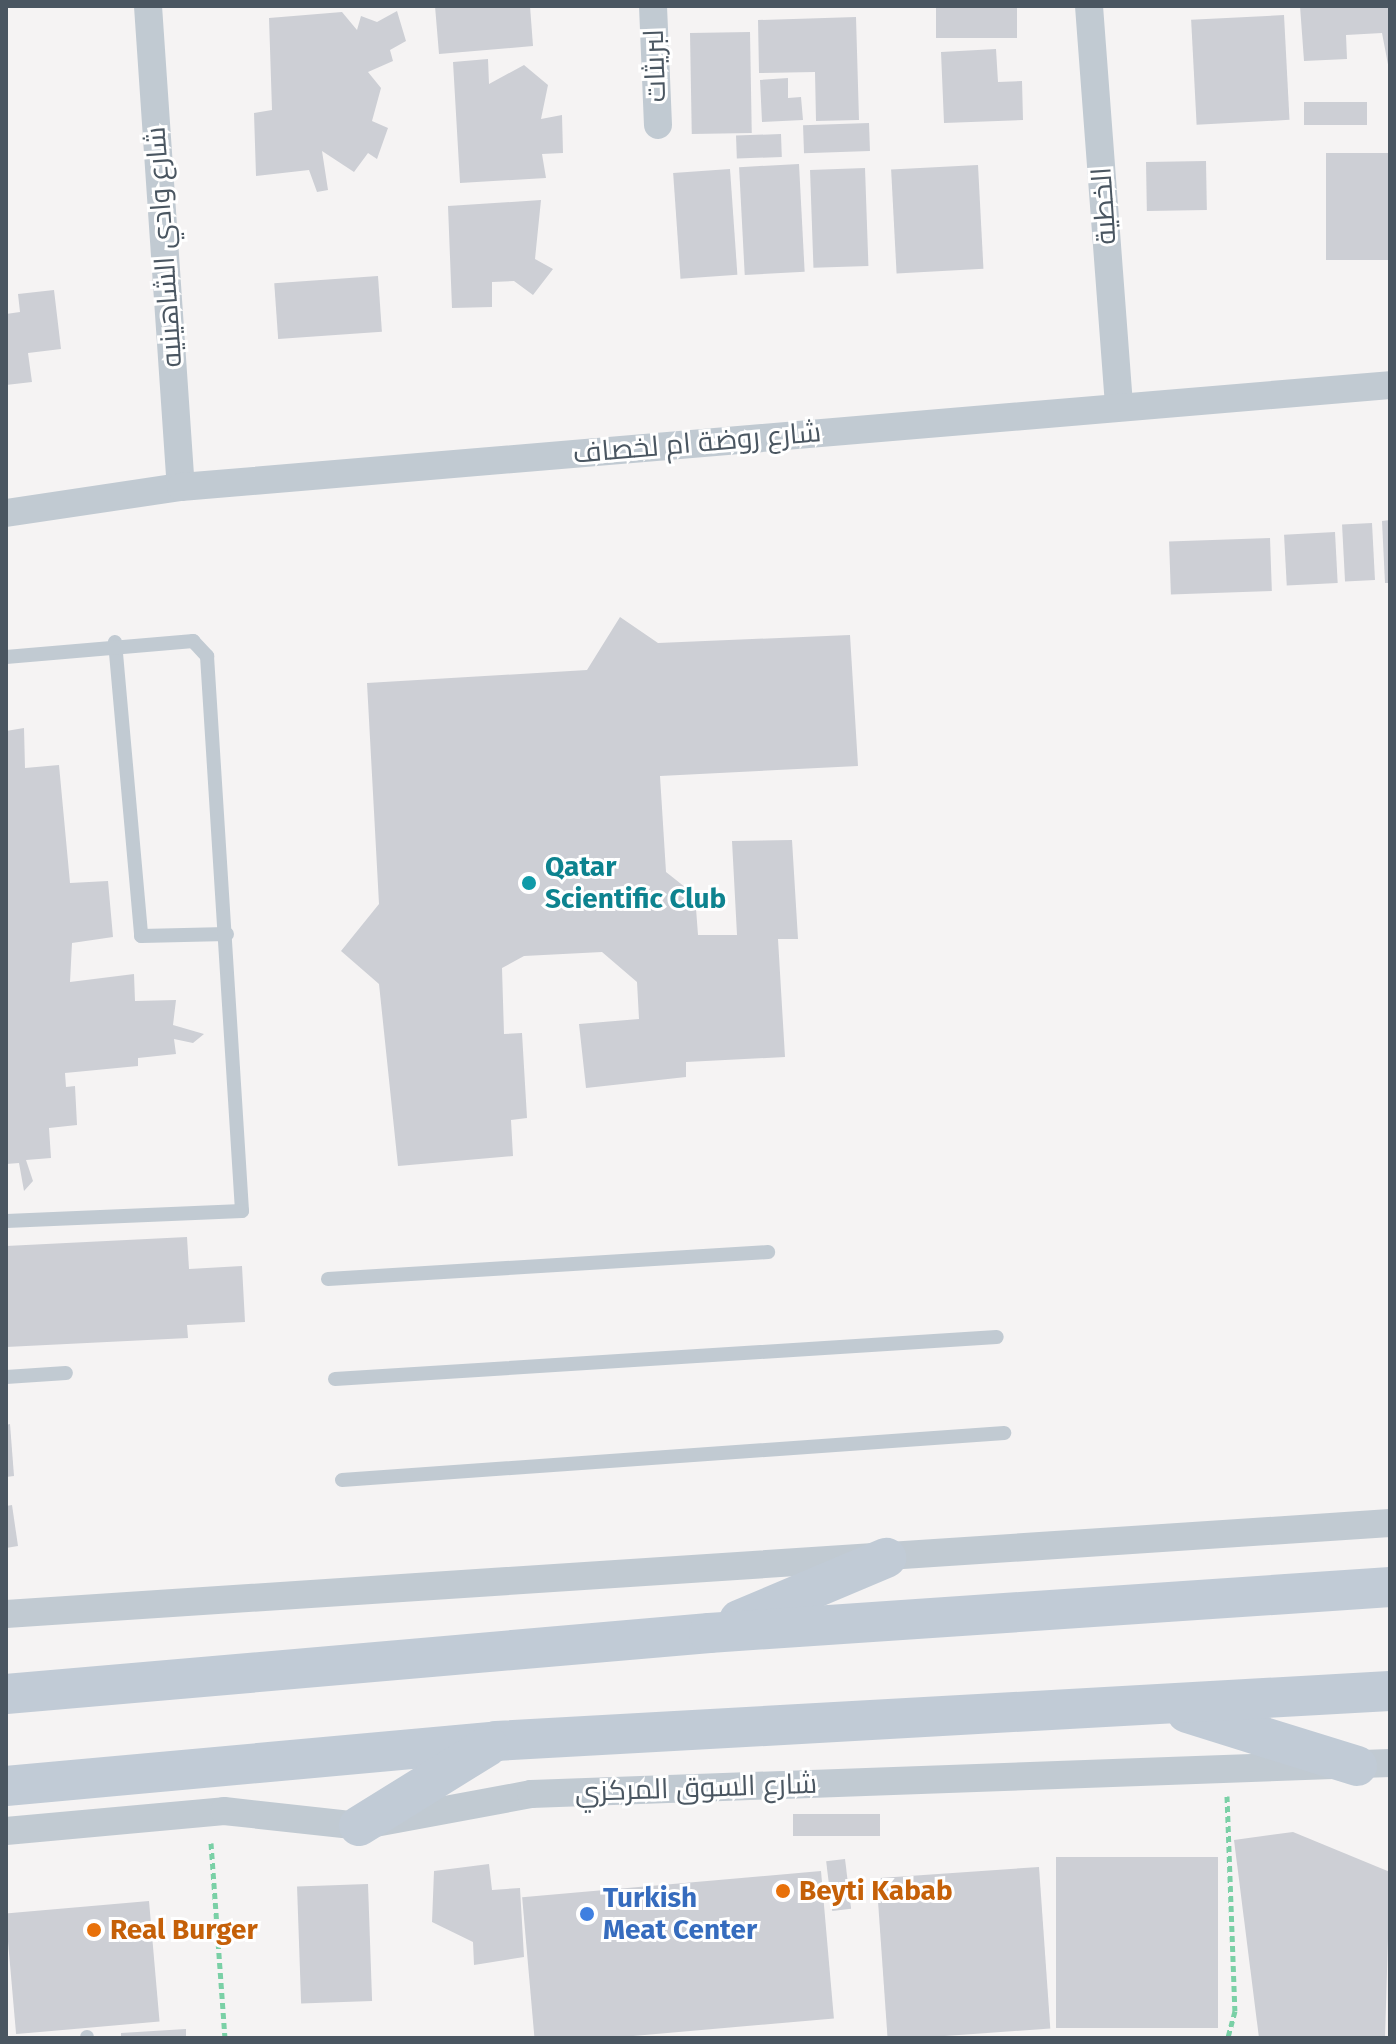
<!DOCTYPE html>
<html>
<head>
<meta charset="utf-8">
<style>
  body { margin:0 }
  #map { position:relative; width:1396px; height:2044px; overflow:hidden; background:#f5f3f3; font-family:"Fira Sans",Cairo,sans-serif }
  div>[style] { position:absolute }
  .building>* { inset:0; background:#cdcfd5; transform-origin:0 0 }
  .path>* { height:5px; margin-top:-2.5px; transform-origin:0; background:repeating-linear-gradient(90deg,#7ad0a6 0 6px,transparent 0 10px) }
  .lane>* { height:14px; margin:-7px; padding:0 7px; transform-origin:7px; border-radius:7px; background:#c1cad2 }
  .street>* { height:28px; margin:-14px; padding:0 14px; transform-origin:14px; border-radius:14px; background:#c1cad2 }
  .secondary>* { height:40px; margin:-20px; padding:0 20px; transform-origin:20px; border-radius:20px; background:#c1cbd6 }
  .dots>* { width:22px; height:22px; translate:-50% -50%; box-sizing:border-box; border:4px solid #fff; border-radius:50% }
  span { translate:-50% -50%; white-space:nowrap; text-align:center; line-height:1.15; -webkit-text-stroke:6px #fff; paint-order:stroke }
  .street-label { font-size:28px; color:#4a5661 }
  .culture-label { font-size:28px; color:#0d838f; font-weight:700 }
  .left { translate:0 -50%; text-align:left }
  .food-label { font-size:28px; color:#c56008; font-weight:700 }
  .shop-label { font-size:28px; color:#366cbe; font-weight:700 }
  .frame { position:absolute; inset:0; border:8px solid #4a5661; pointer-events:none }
</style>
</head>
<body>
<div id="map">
  <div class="building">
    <i style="clip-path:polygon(435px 6px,530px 6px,533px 46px,439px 54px)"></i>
    <i style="left:936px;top:6px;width:81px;height:32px"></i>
    <i style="clip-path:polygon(1300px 6px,1390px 6px,1390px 75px,1382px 33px,1346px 35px,1347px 59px,1304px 61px)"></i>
    <i style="clip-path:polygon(397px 11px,406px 41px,390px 50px,393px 61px,368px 72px,381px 88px,372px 121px,388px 128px,377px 159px,368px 153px,354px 172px,322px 151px,328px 190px,317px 192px,309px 170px,256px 176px,254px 113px,272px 110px,269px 18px,342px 12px,357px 30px,361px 16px,377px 22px)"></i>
    <i style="left:1284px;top:15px;width:105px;height:93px;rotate:87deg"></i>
    <i style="clip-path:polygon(856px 17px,859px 120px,816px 121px,815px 72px,759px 73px,758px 20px)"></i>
    <i style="left:750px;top:32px;width:101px;height:60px;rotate:89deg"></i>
    <i style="clip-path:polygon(996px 49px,998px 82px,1022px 81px,1023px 120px,944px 123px,941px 52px)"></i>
    <i style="clip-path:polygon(488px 59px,489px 84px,524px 65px,548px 85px,541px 119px,562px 115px,563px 153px,542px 154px,546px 178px,460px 183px,453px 62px)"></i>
    <i style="clip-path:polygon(788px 78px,788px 98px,801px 97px,803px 120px,762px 122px,760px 80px)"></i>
    <i style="left:1367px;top:102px;width:23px;height:63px;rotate:90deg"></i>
    <i style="left:869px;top:123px;width:28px;height:66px;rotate:88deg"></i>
    <i style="left:781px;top:134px;width:23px;height:45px;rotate:88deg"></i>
    <i style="left:1390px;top:153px;width:107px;height:64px;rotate:90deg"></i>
    <i style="left:1206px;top:161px;width:49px;height:60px;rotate:89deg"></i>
    <i style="left:799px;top:164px;width:108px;height:60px;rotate:87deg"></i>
    <i style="left:978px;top:165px;width:104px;height:87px;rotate:87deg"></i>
    <i style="left:865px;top:168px;width:98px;height:55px;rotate:88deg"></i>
    <i style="left:730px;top:169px;width:106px;height:57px;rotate:86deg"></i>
    <i style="clip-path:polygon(541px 200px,535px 259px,553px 269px,533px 295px,514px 281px,492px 282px,492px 307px,452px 308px,448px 206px)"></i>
    <i style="left:378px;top:276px;width:56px;height:104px;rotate:86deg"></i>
    <i style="clip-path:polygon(54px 290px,61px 349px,28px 353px,32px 382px,6px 385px,6px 314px,20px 312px,18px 294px)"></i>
    <i style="clip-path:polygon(1390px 520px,1390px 583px,1385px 583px,1382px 521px)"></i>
    <i style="left:1372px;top:523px;width:57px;height:30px;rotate:87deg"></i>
    <i style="left:1335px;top:532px;width:51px;height:51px;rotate:87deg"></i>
    <i style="left:1270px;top:538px;width:53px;height:101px;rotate:88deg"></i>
    <i style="clip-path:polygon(620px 617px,658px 643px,850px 635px,858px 766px,660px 776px,666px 872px,695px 895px,698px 935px,737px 935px,732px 841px,792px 840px,798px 939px,778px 939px,785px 1057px,686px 1062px,686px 1077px,586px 1088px,579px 1024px,639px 1019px,637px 982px,602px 952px,524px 956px,502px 968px,504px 1034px,522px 1033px,527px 1118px,511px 1120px,513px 1156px,398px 1166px,379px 984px,341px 951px,379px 904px,367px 683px,587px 670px)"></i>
    <i style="clip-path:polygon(24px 728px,25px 768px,59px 765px,70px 883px,108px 881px,113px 937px,72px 943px,70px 982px,134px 974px,135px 1001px,176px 1000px,173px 1025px,204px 1034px,193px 1043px,174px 1039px,176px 1054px,138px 1058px,138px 1066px,65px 1073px,66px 1087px,75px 1086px,77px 1125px,49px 1128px,51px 1158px,26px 1160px,33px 1181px,24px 1191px,19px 1163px,6px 1164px,6px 731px)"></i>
    <i style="clip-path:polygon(187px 1237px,189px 1269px,242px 1266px,245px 1322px,187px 1325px,188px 1338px,6px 1347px,6px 1246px)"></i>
    <i style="clip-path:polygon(10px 1424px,14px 1476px,6px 1477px,6px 1425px)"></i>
    <i style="clip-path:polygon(12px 1505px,18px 1546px,6px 1548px,6px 1506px)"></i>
    <i style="left:793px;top:1814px;width:87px;height:22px"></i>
    <i style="clip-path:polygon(1293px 1832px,1390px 1872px,1385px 2038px,1259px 2038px,1234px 1840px)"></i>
    <i style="left:1056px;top:1857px;width:162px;height:171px"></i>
    <i style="left:845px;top:1859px;width:50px;height:19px;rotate:83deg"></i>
    <i style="clip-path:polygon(489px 1864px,492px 1890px,520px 1888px,524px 1957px,474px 1965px,473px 1942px,432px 1922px,434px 1871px)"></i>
    <i style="left:1039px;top:1867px;width:162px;height:163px;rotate:86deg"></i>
    <i style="left:821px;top:1871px;width:148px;height:300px;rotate:85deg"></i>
    <i style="left:368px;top:1884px;width:117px;height:71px;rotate:88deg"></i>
    <i style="left:149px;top:1901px;width:121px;height:144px;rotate:85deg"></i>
    <i style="clip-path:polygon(186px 2029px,186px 2038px,121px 2038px,121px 2033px)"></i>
  </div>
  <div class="path">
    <i style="left:1227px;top:1796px;width:215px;rotate:87.9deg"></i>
    <i style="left:1235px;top:2011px;width:28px;rotate:105deg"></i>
    <i style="left:211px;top:1843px;width:196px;rotate:85.9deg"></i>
  </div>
  <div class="lane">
    <i style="left:115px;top:642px;width:295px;rotate:84.9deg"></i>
    <i style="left:141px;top:936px;width:86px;rotate:-1.3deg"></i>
    <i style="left:6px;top:657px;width:188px;rotate:-4.9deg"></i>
    <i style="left:193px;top:641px;width:21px;rotate:47deg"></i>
    <i style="left:207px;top:656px;width:556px;rotate:86.39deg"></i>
    <i style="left:242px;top:1211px;width:236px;rotate:177.6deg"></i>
    <i style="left:328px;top:1279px;width:441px;rotate:-3.5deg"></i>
    <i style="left:6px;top:1377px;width:60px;rotate:-3.8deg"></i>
    <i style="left:335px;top:1379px;width:663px;rotate:-3.63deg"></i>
    <i style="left:342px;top:1480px;width:664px;rotate:-4.06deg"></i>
    <i style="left:87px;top:2037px;width:1px;rotate:90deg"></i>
  </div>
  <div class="street">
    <i style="left:148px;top:6px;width:482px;rotate:86.1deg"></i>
    <i style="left:653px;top:6px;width:119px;rotate:87.6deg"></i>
    <i style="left:1089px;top:6px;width:400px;rotate:85.7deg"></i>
    <i style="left:6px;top:513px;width:177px;rotate:-8.5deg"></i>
    <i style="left:181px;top:487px;width:1213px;rotate:-4.82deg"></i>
    <i style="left:6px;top:1614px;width:1387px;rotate:-3.76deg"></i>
    <i style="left:6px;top:1831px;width:219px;rotate:-5.2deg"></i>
    <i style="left:224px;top:1811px;width:136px;rotate:6.3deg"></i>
    <i style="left:359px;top:1826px;width:175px;rotate:-10.5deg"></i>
    <i style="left:531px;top:1794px;width:860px;rotate:-2.07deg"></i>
  </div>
  <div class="secondary">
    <i style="left:739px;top:1620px;width:160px;rotate:-22.9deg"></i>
    <i style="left:6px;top:1694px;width:706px;rotate:-4.96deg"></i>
    <i style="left:709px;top:1633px;width:683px;rotate:-3.86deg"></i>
    <i style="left:1187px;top:1713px;width:178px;rotate:17.3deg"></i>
    <i style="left:6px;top:1786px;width:492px;rotate:-5.2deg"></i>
    <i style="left:496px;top:1741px;width:895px;rotate:-3.2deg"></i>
    <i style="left:359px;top:1826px;width:152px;rotate:-31.8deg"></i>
  </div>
  <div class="dots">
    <i style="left:529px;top:883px;background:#0f9aa8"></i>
    <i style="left:783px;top:1891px;background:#e8710a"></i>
    <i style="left:587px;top:1914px;background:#3f7fe0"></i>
    <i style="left:94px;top:1930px;background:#e8710a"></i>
  </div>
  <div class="street-label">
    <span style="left:655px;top:66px;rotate:-92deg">لبريثات</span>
    <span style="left:1104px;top:206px;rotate:-94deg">الخطية</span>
    <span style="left:164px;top:247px;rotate:-94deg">شارع وادي الشاهينيه</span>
    <span style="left:697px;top:443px;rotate:-5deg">شارع روضة ام لخصاف</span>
    <span style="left:696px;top:1788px;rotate:-2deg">شارع السوق المركزي</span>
  </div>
  <div class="culture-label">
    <span class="left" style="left:545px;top:883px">Qatar<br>Scientific Club</span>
  </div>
  <div class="food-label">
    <span class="left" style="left:799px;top:1891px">Beyti Kabab</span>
    <span class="left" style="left:110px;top:1930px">Real Burger</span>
  </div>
  <div class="shop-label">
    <span class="left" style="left:603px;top:1914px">Turkish<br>Meat Center</span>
  </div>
  <div class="frame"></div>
</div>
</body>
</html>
